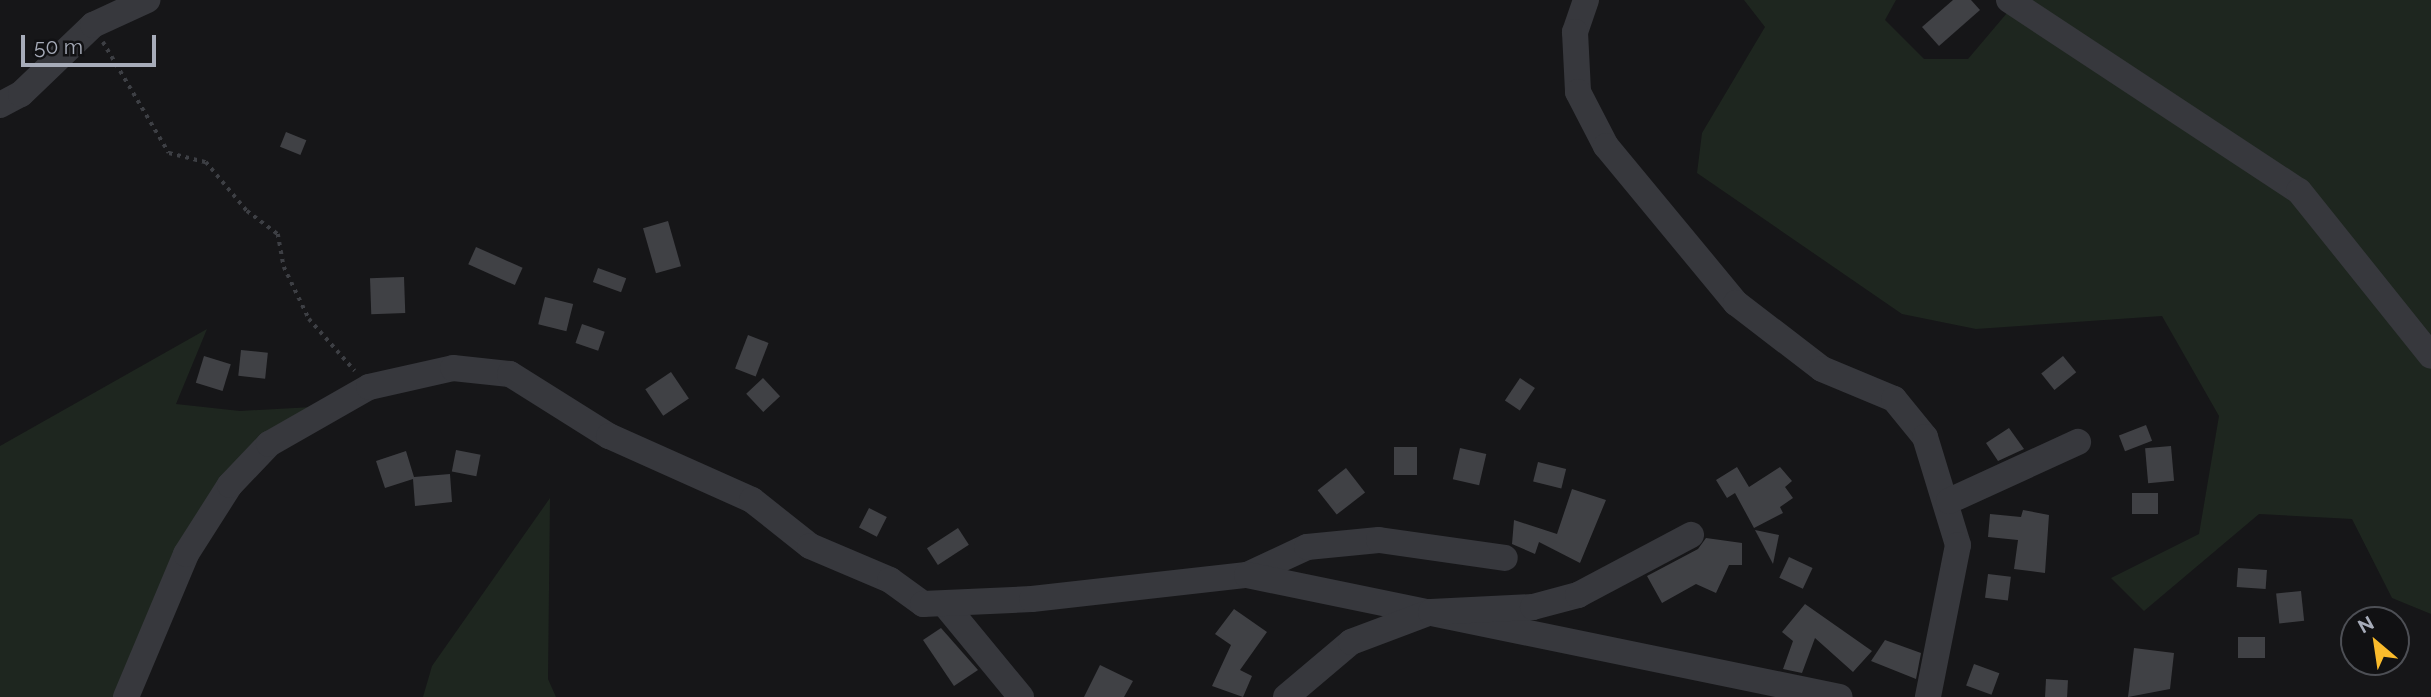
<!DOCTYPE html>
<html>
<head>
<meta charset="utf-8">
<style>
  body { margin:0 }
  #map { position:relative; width:2431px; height:697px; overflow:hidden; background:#161618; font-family:Raleway,sans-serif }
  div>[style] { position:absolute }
  .green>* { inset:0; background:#1e261f }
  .building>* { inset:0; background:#404145; transform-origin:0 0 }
  .path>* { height:3.5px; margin-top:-1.75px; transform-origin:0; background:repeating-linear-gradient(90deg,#3d3f44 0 3.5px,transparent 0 8.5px) }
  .minor>* { height:26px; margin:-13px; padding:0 13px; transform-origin:13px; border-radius:13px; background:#37383d }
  span { translate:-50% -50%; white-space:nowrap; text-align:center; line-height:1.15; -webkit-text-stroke:6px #111113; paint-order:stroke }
  .north { position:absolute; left:2340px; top:606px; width:70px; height:70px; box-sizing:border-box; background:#111113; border:2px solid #4d4f55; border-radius:50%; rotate:331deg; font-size:19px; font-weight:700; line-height:28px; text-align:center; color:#a7acb9 }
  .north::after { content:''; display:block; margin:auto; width:24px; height:32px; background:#fabb2c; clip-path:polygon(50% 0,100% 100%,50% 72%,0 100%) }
  .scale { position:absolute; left:21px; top:35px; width:135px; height:32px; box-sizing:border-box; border:4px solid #a7acb9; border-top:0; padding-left:9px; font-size:21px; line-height:24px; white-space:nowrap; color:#a7acb9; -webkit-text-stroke:5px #111113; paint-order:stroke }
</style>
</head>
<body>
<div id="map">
  <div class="green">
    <i style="clip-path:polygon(1744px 0,1896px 0,1885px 20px,1924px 59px,1968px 59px,2018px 0,2431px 0,2431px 614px,2392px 598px,2352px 519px,2259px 514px,2144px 611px,2111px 578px,2199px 534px,2219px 416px,2162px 316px,1976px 329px,1902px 314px,1697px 173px,1702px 133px,1765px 27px)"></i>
    <i style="clip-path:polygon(207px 329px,176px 404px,240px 411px,331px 406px,230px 485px,126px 697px,0 697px,0 446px)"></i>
    <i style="clip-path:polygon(550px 498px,548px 679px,556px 697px,423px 697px,432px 666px)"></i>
  </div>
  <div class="building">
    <i style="clip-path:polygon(1953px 0,1971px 0,1980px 10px,1939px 46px,1922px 27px)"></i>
    <i style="left:286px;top:132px;width:22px;height:16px;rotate:22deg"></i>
    <i style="left:668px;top:221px;width:47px;height:26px;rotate:74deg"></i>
    <i style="left:476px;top:247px;width:51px;height:19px;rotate:24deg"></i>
    <i style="left:598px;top:268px;width:30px;height:15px;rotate:20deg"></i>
    <i style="left:404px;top:277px;width:36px;height:34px;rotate:88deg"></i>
    <i style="left:545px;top:297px;width:29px;height:28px;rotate:14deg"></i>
    <i style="left:582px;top:324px;width:24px;height:20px;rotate:19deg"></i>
    <i style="left:748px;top:335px;width:22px;height:36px;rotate:21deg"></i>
    <i style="left:241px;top:350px;width:27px;height:26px;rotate:6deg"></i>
    <i style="left:204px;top:356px;width:28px;height:28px;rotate:17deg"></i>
    <i style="left:2063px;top:356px;width:21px;height:28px;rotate:51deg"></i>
    <i style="left:671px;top:372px;width:32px;height:31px;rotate:56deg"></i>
    <i style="left:763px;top:378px;width:25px;height:23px;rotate:47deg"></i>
    <i style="left:1520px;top:378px;width:18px;height:27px;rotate:34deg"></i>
    <i style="left:2146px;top:425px;width:17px;height:29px;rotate:69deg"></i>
    <i style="clip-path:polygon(2009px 428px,2024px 449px,1998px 461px,1986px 443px)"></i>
    <i style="left:2171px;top:446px;width:35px;height:26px;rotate:85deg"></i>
    <i style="left:1394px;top:447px;width:23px;height:28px"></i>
    <i style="left:1460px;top:448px;width:27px;height:32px;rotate:13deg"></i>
    <i style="left:456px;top:450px;width:25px;height:22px;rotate:11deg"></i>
    <i style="clip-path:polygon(406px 451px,414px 477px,450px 474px,452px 502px,415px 506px,413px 479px,385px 488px,376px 461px)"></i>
    <i style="left:1538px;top:462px;width:29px;height:20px;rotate:14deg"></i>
    <i style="clip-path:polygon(1737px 467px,1749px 487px,1780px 467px,1792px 481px,1785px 487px,1793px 498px,1780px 507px,1783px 513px,1754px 528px,1735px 493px,1727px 498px,1716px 480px)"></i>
    <i style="left:1346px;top:468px;width:31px;height:36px;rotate:52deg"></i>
    <i style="clip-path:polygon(1572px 489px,1606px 500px,1580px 563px,1539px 542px,1535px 554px,1512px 544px,1514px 520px,1557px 534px)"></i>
    <i style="left:2132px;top:493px;width:26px;height:21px"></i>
    <i style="left:869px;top:508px;width:20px;height:22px;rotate:27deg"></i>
    <i style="clip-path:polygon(2023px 510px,2049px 515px,2045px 573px,2014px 569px,2018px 540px,1988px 537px,1990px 514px,2021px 517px)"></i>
    <i style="left:958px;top:528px;width:20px;height:37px;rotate:57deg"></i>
    <i style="clip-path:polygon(1755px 530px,1779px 535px,1773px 564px)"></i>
    <i style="clip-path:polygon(1706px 538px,1742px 543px,1742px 565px,1729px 565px,1716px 593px,1696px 584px,1662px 603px,1647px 576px,1698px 549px)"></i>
    <i style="left:1789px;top:557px;width:26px;height:23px;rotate:25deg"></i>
    <i style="left:2238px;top:568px;width:29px;height:19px;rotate:4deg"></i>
    <i style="left:1988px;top:574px;width:23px;height:24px;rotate:7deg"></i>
    <i style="left:2301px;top:591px;width:30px;height:25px;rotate:84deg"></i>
    <i style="clip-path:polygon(1805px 604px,1872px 651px,1853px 672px,1815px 638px,1802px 673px,1783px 669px,1793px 641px,1782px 632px)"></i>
    <i style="clip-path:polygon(1234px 609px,1267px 632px,1240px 670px,1252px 676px,1243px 697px,1212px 686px,1231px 645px,1215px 634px)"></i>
    <i style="clip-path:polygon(941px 628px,978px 670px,954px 686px,923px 640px)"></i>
    <i style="left:2238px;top:637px;width:27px;height:21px"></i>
    <i style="clip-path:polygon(1885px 640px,1921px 653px,1916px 679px,1871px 661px)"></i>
    <i style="clip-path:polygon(2134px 648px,2174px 653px,2170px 689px,2128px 697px)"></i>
    <i style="left:1974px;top:664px;width:27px;height:23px;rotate:20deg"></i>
    <i style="clip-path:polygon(1100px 665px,1133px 681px,1124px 697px,1084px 697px)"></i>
    <i style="left:2046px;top:679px;width:22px;height:18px;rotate:3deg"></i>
  </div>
  <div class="path">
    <i style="left:103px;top:42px;width:129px;rotate:59.3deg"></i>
    <i style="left:169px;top:153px;width:38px;rotate:14deg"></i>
    <i style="left:206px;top:162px;width:64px;rotate:50.1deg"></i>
    <i style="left:247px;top:211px;width:39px;rotate:37deg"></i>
    <i style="left:278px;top:234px;width:34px;rotate:80deg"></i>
    <i style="left:284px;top:267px;width:58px;rotate:64.3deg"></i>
    <i style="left:309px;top:319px;width:69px;rotate:48.5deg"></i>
  </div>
  <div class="minor">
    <i style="left:1586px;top:0;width:34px;rotate:109deg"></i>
    <i style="left:1575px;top:32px;width:60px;rotate:87.1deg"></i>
    <i style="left:1578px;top:92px;width:61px;rotate:62.6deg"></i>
    <i style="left:1606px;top:146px;width:204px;rotate:50.4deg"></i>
    <i style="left:1736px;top:303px;width:108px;rotate:37.5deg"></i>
    <i style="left:1822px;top:369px;width:78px;rotate:22.6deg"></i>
    <i style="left:1894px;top:399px;width:49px;rotate:50.8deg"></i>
    <i style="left:1925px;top:437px;width:113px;rotate:73deg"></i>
    <i style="left:1958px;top:545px;width:155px;rotate:101.2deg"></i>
    <i style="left:2009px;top:0;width:347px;rotate:33.4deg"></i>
    <i style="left:2299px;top:191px;width:211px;rotate:51.3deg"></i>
    <i style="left:0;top:105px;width:24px;rotate:-28deg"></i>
    <i style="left:21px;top:94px;width:100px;rotate:-43.8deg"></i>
    <i style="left:93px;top:25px;width:60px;rotate:-24.8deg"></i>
    <i style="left:1949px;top:501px;width:142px;rotate:-24.6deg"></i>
    <i style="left:1247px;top:575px;width:66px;rotate:-25deg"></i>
    <i style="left:1307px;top:547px;width:72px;rotate:-5.6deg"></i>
    <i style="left:1379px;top:540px;width:127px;rotate:8.1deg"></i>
    <i style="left:946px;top:606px;width:118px;rotate:50.5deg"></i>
    <i style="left:126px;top:697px;width:155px;rotate:-67.2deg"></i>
    <i style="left:186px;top:554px;width:82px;rotate:-57.5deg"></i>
    <i style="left:230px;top:485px;width:57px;rotate:-46.4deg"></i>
    <i style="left:269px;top:444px;width:115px;rotate:-29.7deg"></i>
    <i style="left:369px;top:387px;width:86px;rotate:-12.7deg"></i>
    <i style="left:453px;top:368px;width:57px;rotate:6deg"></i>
    <i style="left:510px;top:374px;width:117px;rotate:32.1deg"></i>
    <i style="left:609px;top:436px;width:157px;rotate:24.1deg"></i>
    <i style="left:752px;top:500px;width:74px;rotate:38.4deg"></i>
    <i style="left:810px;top:546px;width:87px;rotate:23deg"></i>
    <i style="left:890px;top:580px;width:41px;rotate:36deg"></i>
    <i style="left:923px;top:604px;width:109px;rotate:-2.6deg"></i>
    <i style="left:1032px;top:599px;width:216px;rotate:-6.4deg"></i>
    <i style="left:1247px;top:575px;width:605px;rotate:11.63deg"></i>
    <i style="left:1286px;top:697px;width:85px;rotate:-40.2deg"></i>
    <i style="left:1351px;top:642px;width:85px;rotate:-20.6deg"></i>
    <i style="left:1431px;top:612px;width:102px;rotate:-2.8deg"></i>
    <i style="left:1533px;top:607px;width:47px;rotate:-14.9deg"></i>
    <i style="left:1578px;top:595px;width:128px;rotate:-28deg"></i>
  </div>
  <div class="north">N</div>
  <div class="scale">50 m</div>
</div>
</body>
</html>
